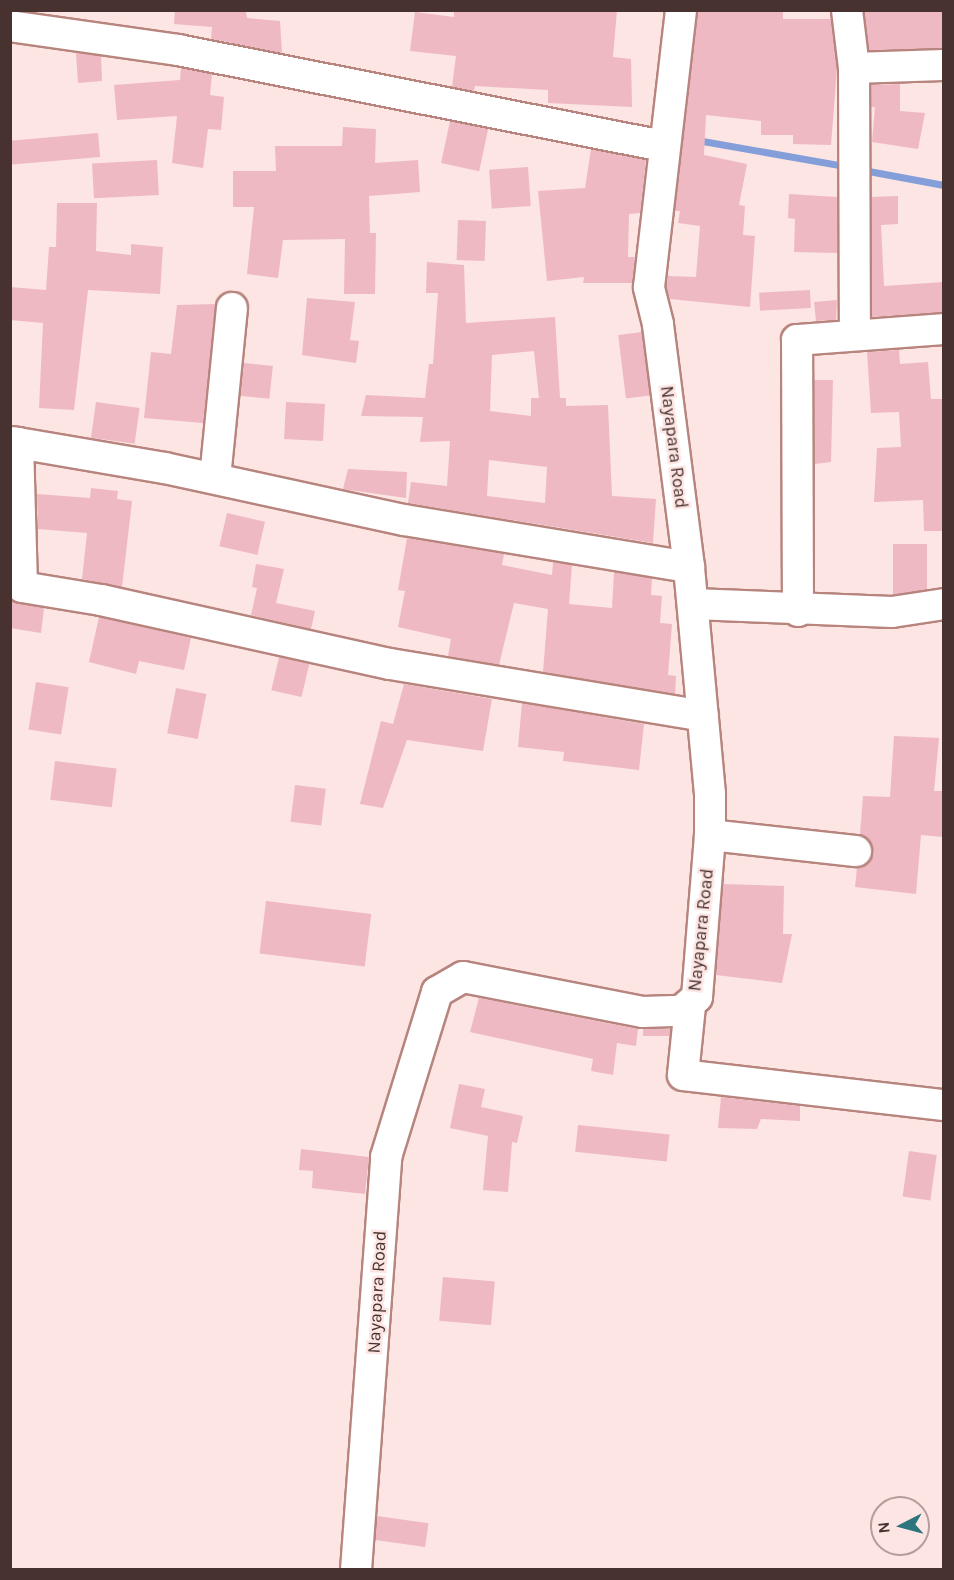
<!DOCTYPE html>
<html>
<head>
<meta charset="utf-8">
<style>
  body { margin:0 }
  #map { position:relative; width:954px; height:1580px; overflow:hidden; background:#fce5e2; font-family:Karla,sans-serif }
  div>[style] { position:absolute }
  .stream>* { height:7px; margin:-3.5px; padding:0 3.5px; transform-origin:3.5px; border-radius:3.5px; background:#849eda }
  .building>* { inset:0; background:#efb9c3; transform-origin:0 0 }
  .roads { filter:drop-shadow(2px 0 #b7847e) drop-shadow(-2px 0 #b7847e) drop-shadow(0 2px #b7847e) drop-shadow(0 -2px #b7847e) }
  .minor>* { height:30px; margin:-15px; padding:0 15px; transform-origin:15px; border-radius:15px; background:#fff }
  span { translate:-50% -50%; white-space:nowrap; text-align:center; line-height:1.15; -webkit-text-stroke:5px #fce5e2; paint-order:stroke }
  .street-label { font-size:18px; color:#47322f }
  .frame { position:absolute; inset:0; border:12px solid #47322f; pointer-events:none }
  .north { position:absolute; left:870px; top:1496px; width:60px; height:60px; box-sizing:border-box; background:#fce5e2; border:2px solid #b49d9a; border-radius:50%; rotate:264deg; font-size:16px; font-weight:700; line-height:24px; text-align:center; color:#47322f }
  .north::after { content:''; display:block; margin:auto; width:21px; height:27px; background:#2c757e; clip-path:polygon(50% 0,100% 100%,50% 72%,0 100%) }
</style>
</head>
<body>
<div id="map">
  <div class="stream">
    <i style="left:674px;top:136px;width:178px;rotate:10deg"></i>
    <i style="left:863px;top:170px;width:82px;rotate:10.5deg"></i>
  </div>
  <div class="building">
    <i style="clip-path:polygon(175px 10px,246px 12px,247px 18px,280px 21px,282px 53px,211px 39px,212px 27px,174px 24px)"></i>
    <i style="clip-path:polygon(454px 10px,617px 10px,613px 57px,631px 59px,632px 107px,548px 103px,548px 90px,475px 86px,474px 91px,452px 87px,456px 56px,410px 51px,415px 12px,454px 17px)"></i>
    <i style="clip-path:polygon(698px 10px,783px 10px,783px 19px,831px 19px,837px 69px,831px 145px,793px 144px,793px 135px,761px 135px,761px 121px,706px 115px,704px 155px,747px 164px,739px 205px,745px 206px,743px 235px,755px 236px,750px 307px,670px 299px,666px 286px,668px 276px,696px 277px,700px 226px,678px 223px,680px 211px,675px 211px)"></i>
    <i style="left:864px;top:10px;width:79px;height:40px"></i>
    <i style="clip-path:polygon(76px 53px,101px 56px,102px 81px,78px 83px)"></i>
    <i style="clip-path:polygon(181px 68px,212px 74px,210px 95px,224px 97px,221px 130px,208px 129px,203px 168px,172px 163px,177px 116px,117px 120px,114px 85px,180px 80px)"></i>
    <i style="clip-path:polygon(900px 84px,900px 111px,925px 113px,918px 149px,872px 142px,875px 107px,871px 107px,871px 85px)"></i>
    <i style="left:450px;top:121px;width:39px;height:43px;rotate:12deg"></i>
    <i style="clip-path:polygon(343px 127px,376px 129px,375px 163px,418px 160px,420px 192px,369px 196px,370px 233px,376px 233px,375px 294px,344px 294px,345px 239px,283px 240px,278px 278px,247px 274px,254px 207px,233px 207px,233px 171px,276px 171px,275px 146px,342px 146px)"></i>
    <i style="left:98px;top:133px;width:24px;height:88px;rotate:85deg"></i>
    <i style="clip-path:polygon(591px 149px,646px 160px,640px 213px,629px 214px,628px 257px,635px 257px,632px 283px,583px 283px,584px 277px,547px 281px,538px 191px,585px 188px)"></i>
    <i style="left:157px;top:160px;width:35px;height:65px;rotate:87deg"></i>
    <i style="left:528px;top:167px;width:39px;height:39px;rotate:86deg"></i>
    <i style="clip-path:polygon(789px 194px,837px 197px,837px 253px,794px 252px,795px 219px,788px 218px)"></i>
    <i style="clip-path:polygon(898px 196px,898px 224px,881px 225px,884px 286px,944px 282px,944px 312px,872px 317px,872px 197px)"></i>
    <i style="clip-path:polygon(57px 203px,97px 203px,96px 251px,131px 255px,131px 244px,163px 247px,160px 294px,88px 290px,74px 410px,39px 408px,43px 323px,10px 320px,10px 287px,46px 290px,49px 247px,56px 247px)"></i>
    <i style="left:458px;top:220px;width:28px;height:40px;rotate:2deg"></i>
    <i style="clip-path:polygon(evenodd,427px 262px,464px 265px,466px 323px,555px 317px,560px 398px,566px 398px,566px 406px,608px 405px,612px 496px,656px 499px,653px 543px,408px 503px,411px 482px,447px 486px,450px 441px,420px 442px,423px 417px,361px 416px,366px 395px,425px 398px,429px 364px,433px 364px,438px 293px,426px 293px,427px 262px,534px 351px,539px 398px,531px 398px,531px 416px,490px 411px,492px 355px,534px 351px,427px 262px,489px 460px,547px 467px,545px 503px,487px 496px,489px 460px)"></i>
    <i style="left:810px;top:290px;width:18px;height:51px;rotate:87deg"></i>
    <i style="clip-path:polygon(307px 298px,355px 302px,350px 340px,359px 341px,356px 363px,302px 355px)"></i>
    <i style="clip-path:polygon(837px 300px,836px 320px,816px 321px,814px 302px)"></i>
    <i style="clip-path:polygon(216px 304px,203px 423px,144px 418px,151px 352px,171px 354px,177px 305px)"></i>
    <i style="left:642px;top:332px;width:64px;height:24px;rotate:83deg"></i>
    <i style="clip-path:polygon(899px 350px,900px 364px,928px 362px,931px 399px,944px 399px,944px 531px,924px 531px,923px 500px,874px 502px,877px 448px,901px 447px,899px 412px,871px 413px,867px 352px)"></i>
    <i style="left:244px;top:363px;width:29px;height:33px;rotate:6deg"></i>
    <i style="clip-path:polygon(814px 380px,833px 380px,831px 462px,815px 464px)"></i>
    <i style="left:96px;top:402px;width:44px;height:36px;rotate:8deg"></i>
    <i style="left:286px;top:402px;width:39px;height:37px;rotate:3deg"></i>
    <i style="clip-path:polygon(348px 469px,407px 472px,406px 498px,343px 489px)"></i>
    <i style="clip-path:polygon(91px 488px,118px 491px,117px 499px,132px 501px,122px 587px,82px 579px,87px 533px,38px 529px,37px 494px,90px 498px)"></i>
    <i style="left:227px;top:513px;width:39px;height:34px;rotate:13deg"></i>
    <i style="clip-path:polygon(407px 538px,504px 554px,502px 565px,552px 575px,553px 562px,572px 565px,569px 604px,612px 608px,614px 572px,652px 578px,651px 595px,662px 596px,660px 623px,672px 624px,668px 675px,676px 676px,675px 694px,543px 672px,548px 609px,514px 603px,499px 665px,448px 656px,451px 639px,398px 627px,405px 591px,398px 590px)"></i>
    <i style="left:893px;top:544px;width:34px;height:50px"></i>
    <i style="clip-path:polygon(256px 564px,284px 569px,276px 603px,315px 611px,311px 629px,251px 615px,257px 588px,252px 587px)"></i>
    <i style="clip-path:polygon(10px 599px,44px 608px,41px 633px,10px 628px)"></i>
    <i style="clip-path:polygon(99px 617px,191px 638px,184px 670px,139px 661px,136px 674px,89px 662px)"></i>
    <i style="left:279px;top:657px;width:31px;height:34px;rotate:13deg"></i>
    <i style="left:36px;top:682px;width:33px;height:48px;rotate:9deg"></i>
    <i style="clip-path:polygon(404px 684px,492px 699px,483px 751px,407px 740px,383px 808px,360px 804px,381px 721px,393px 724px)"></i>
    <i style="left:176px;top:688px;width:31px;height:46px;rotate:11deg"></i>
    <i style="clip-path:polygon(522px 703px,644px 724px,639px 770px,563px 761px,564px 752px,518px 747px)"></i>
    <i style="clip-path:polygon(894px 736px,939px 738px,934px 791px,944px 791px,944px 837px,921px 835px,916px 894px,855px 887px,857px 868px,870px 862px,873px 852px,871px 844px,860px 834px,863px 796px,890px 797px)"></i>
    <i style="left:55px;top:761px;width:62px;height:39px;rotate:7deg"></i>
    <i style="left:295px;top:785px;width:31px;height:37px;rotate:7deg"></i>
    <i style="clip-path:polygon(723px 884px,784px 886px,783px 934px,792px 934px,782px 983px,716px 975px)"></i>
    <i style="left:266px;top:901px;width:106px;height:53px;rotate:7deg"></i>
    <i style="clip-path:polygon(479px 998px,638px 1029px,636px 1046px,617px 1043px,613px 1075px,591px 1071px,593px 1059px,470px 1032px)"></i>
    <i style="left:643px;top:1029px;width:27px;height:7px"></i>
    <i style="clip-path:polygon(459px 1084px,485px 1089px,481px 1107px,523px 1116px,517px 1143px,512px 1142px,508px 1192px,483px 1190px,488px 1136px,450px 1128px)"></i>
    <i style="clip-path:polygon(721px 1097px,800px 1106px,800px 1121px,761px 1119px,757px 1129px,718px 1128px)"></i>
    <i style="left:578px;top:1125px;width:92px;height:27px;rotate:6deg"></i>
    <i style="clip-path:polygon(301px 1149px,369px 1157px,365px 1194px,312px 1188px,313px 1171px,299px 1170px)"></i>
    <i style="left:909px;top:1151px;width:28px;height:46px;rotate:8deg"></i>
    <i style="left:443px;top:1277px;width:52px;height:44px;rotate:5deg"></i>
    <i style="left:377px;top:1516px;width:52px;height:24px;rotate:8deg"></i>
  </div>
  <div class="roads">
    <div class="minor">
      <i style="left:847px;top:10px;width:58px;rotate:83.1deg"></i>
      <i style="left:854px;top:68px;width:265px;rotate:89.8deg"></i>
      <i style="left:10px;top:26px;width:170px;rotate:8.1deg"></i>
      <i style="left:178px;top:50px;width:494px;rotate:11.2deg"></i>
      <i style="left:854px;top:68px;width:90px;rotate:-1.9deg"></i>
      <i style="left:10px;top:442px;width:8px;rotate:7deg"></i>
      <i style="left:18px;top:443px;width:144px;rotate:88.4deg"></i>
      <i style="left:22px;top:587px;width:80px;rotate:9.3deg"></i>
      <i style="left:101px;top:600px;width:296px;rotate:12.5deg"></i>
      <i style="left:390px;top:664px;width:317px;rotate:9.4deg"></i>
      <i style="left:18px;top:443px;width:149px;rotate:9.7deg"></i>
      <i style="left:165px;top:468px;width:245px;rotate:12.3deg"></i>
      <i style="left:404px;top:520px;width:289px;rotate:9.4deg"></i>
      <i style="left:215px;top:478px;width:171px;rotate:-84.3deg"></i>
      <i style="left:694px;top:604px;width:198px;rotate:2.3deg"></i>
      <i style="left:892px;top:612px;width:53px;rotate:-8.7deg"></i>
      <i style="left:798px;top:611px;width:271px;rotate:-90.2deg"></i>
      <i style="left:797px;top:340px;width:147px;rotate:-4.3deg"></i>
      <i style="left:710px;top:835px;width:147px;rotate:6.3deg"></i>
      <i style="left:690px;top:1006px;width:69px;rotate:95.8deg"></i>
      <i style="left:683px;top:1075px;width:263px;rotate:6.6deg"></i>
      <i style="left:356px;top:1570px;width:414px;rotate:-85.8deg"></i>
      <i style="left:386px;top:1157px;width:173px;rotate:-72.8deg"></i>
      <i style="left:437px;top:992px;width:30px;rotate:-30deg"></i>
      <i style="left:463px;top:977px;width:183px;rotate:11deg"></i>
      <i style="left:643px;top:1012px;width:38px;rotate:-2deg"></i>
      <i style="left:681px;top:1011px;width:21px;rotate:-41deg"></i>
      <i style="left:697px;top:997px;width:163px;rotate:-85.4deg"></i>
      <i style="left:710px;top:835px;width:41px;rotate:-90deg"></i>
      <i style="left:710px;top:794px;width:228px;rotate:-95.3deg"></i>
      <i style="left:689px;top:567px;width:245px;rotate:-97.3deg"></i>
      <i style="left:658px;top:324px;width:38px;rotate:-104deg"></i>
      <i style="left:649px;top:287px;width:279px;rotate:-83.4deg"></i>
    </div>
  </div>
  <div class="street-label">
    <span style="left:674px;top:447px;rotate:83deg">Nayapara Road</span>
    <span style="left:701px;top:930px;rotate:-84deg">Nayapara Road</span>
    <span style="left:377px;top:1292px;rotate:-87deg">Nayapara Road</span>
  </div>
  <div class="frame"></div>
  <div class="north">N</div>
</div>
</body>
</html>
